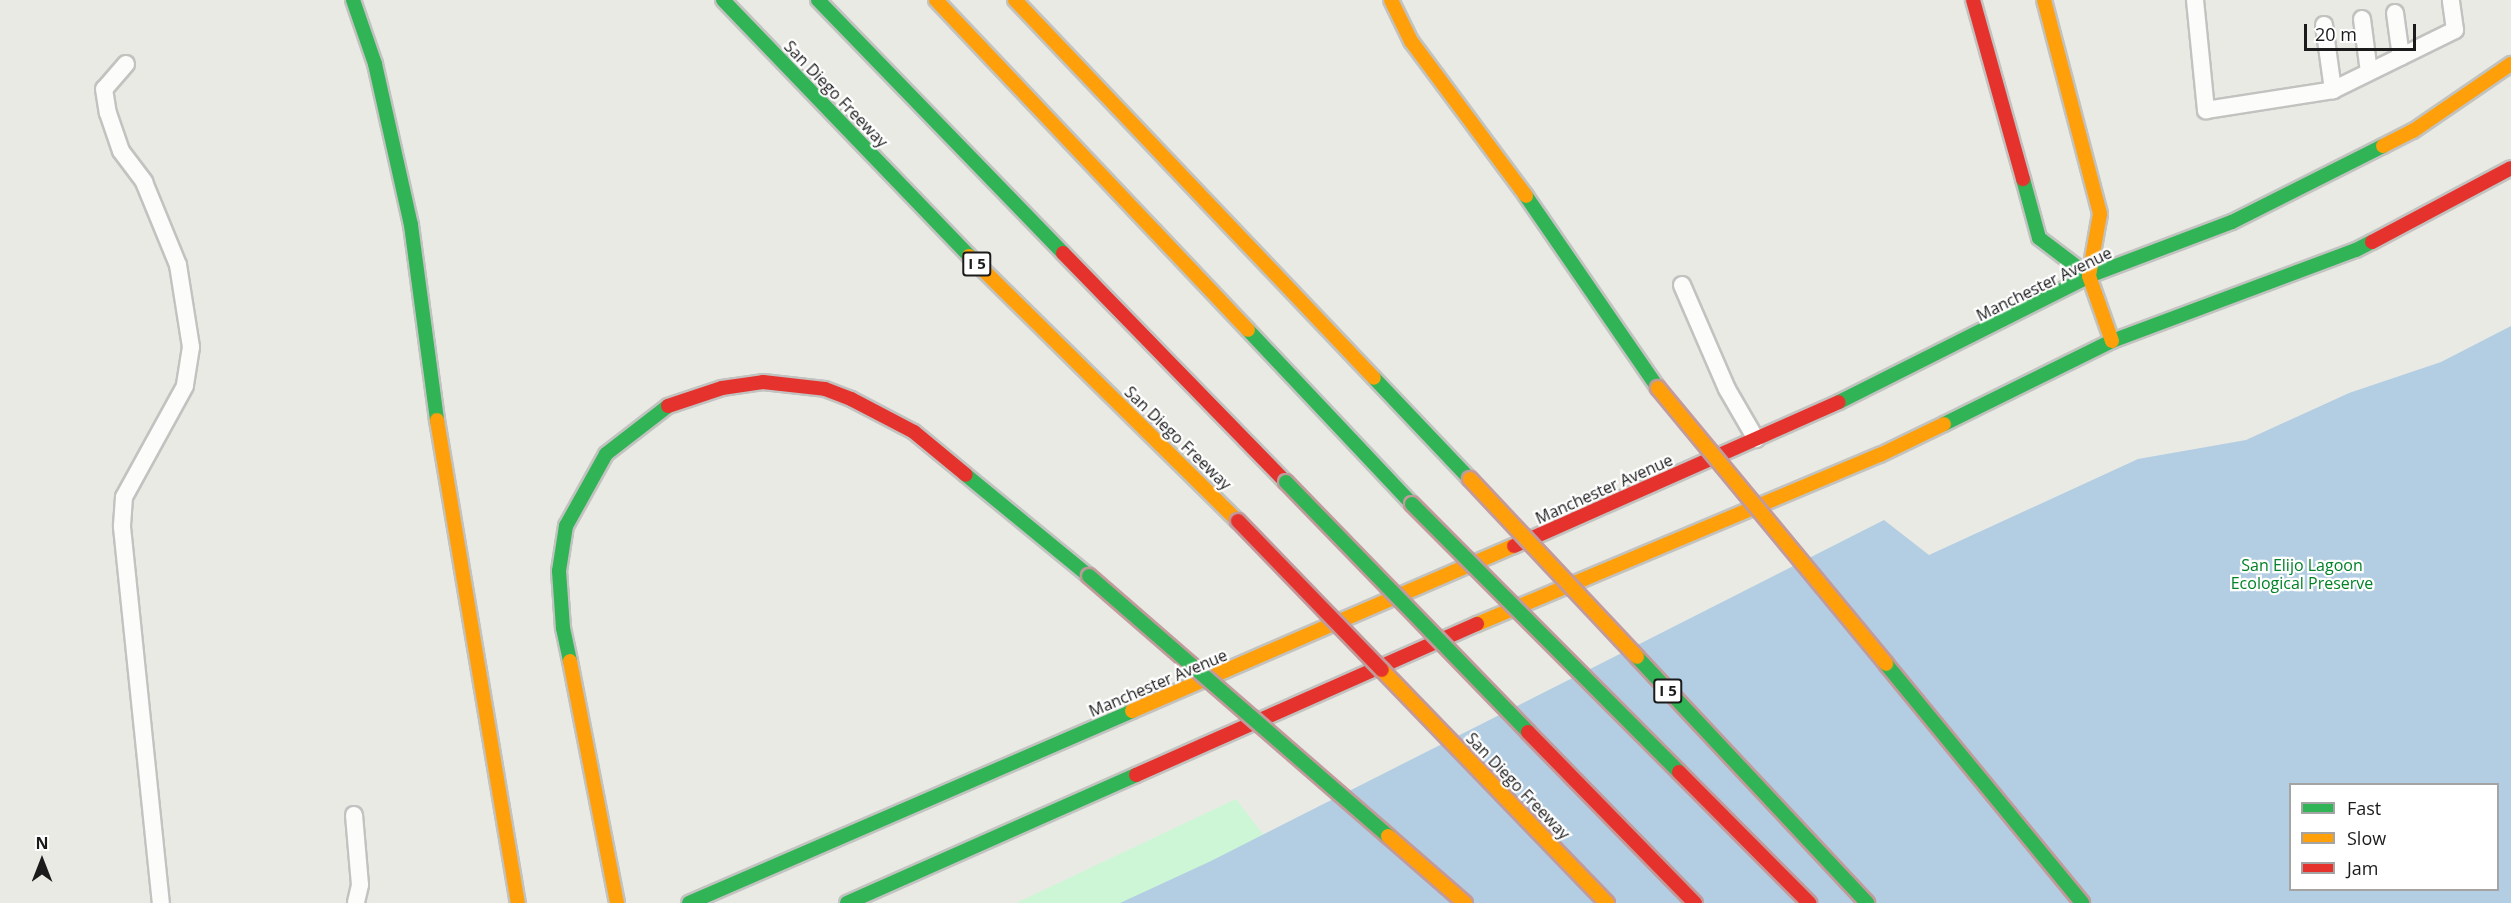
<!DOCTYPE html>
<html>
<head>
<meta charset="utf-8">
<style>
  body { margin:0 }
  #map { position:relative; width:2511px; height:903px; overflow:hidden; background:#eaeae4; font-family:"Open Sans",sans-serif }
  div>[style] { position:absolute }
  .park>* { inset:0; background:#cdf6d6 }
  .water>* { inset:0; background:#b3cee2 }
  .roads { filter:drop-shadow(2px 0 #c2c2c0) drop-shadow(-2px 0 #c2c2c0) drop-shadow(0 2px #c2c2c0) drop-shadow(0 -2px #c2c2c0) }
  .lane>* { height:16px; margin:-8px; padding:0 8px; transform-origin:8px; border-radius:8px; background:#fcfcfb }
  .fast>* { height:14px; margin:-7px; padding:0 7px; transform-origin:7px; border-radius:7px; background:#30b455 }
  .slow>* { height:14px; margin:-7px; padding:0 7px; transform-origin:7px; border-radius:7px; background:#ff9f0a }
  .jam>* { height:14px; margin:-7px; padding:0 7px; transform-origin:7px; border-radius:7px; background:#e5322d }
  .bridges { filter:drop-shadow(2px 0 #c29a9c) drop-shadow(-2px 0 #c29a9c) drop-shadow(0 2px #c29a9c) drop-shadow(0 -2px #c29a9c) }
  .fast-bridge>* { height:14px; margin:-7px; padding:0 7px; transform-origin:7px; border-radius:7px; background:#30b455 }
  .slow-bridge>* { height:14px; margin:-7px; padding:0 7px; transform-origin:7px; border-radius:7px; background:#ff9f0a }
  .jam-bridge>* { height:14px; margin:-7px; padding:0 7px; transform-origin:7px; border-radius:7px; background:#e5322d }
  span { translate:-50% -50%; white-space:nowrap; text-align:center; line-height:1.15; -webkit-text-stroke:4.5px #fff; paint-order:stroke }
  .shield-label span { padding:2px 4px; background:#fff; border:2px solid; border-radius:4px; -webkit-text-stroke-width:0 }
  .shield-label { font-size:15px; color:#1b1b1b; font-weight:700 }
  .street-label { font-size:16px; color:#1b1b1b }
  .park-label { font-size:16px; color:#018227 }
  .legend { position:absolute; left:2289px; top:783px; width:210px; height:108px; box-sizing:border-box; background:#fff; border:2px solid #a4a4a4; margin:0; padding:8px 10px; list-style:none; font-size:18px; color:#1b1b1b }
  .legend li { display:flex; align-items:center; gap:12px; height:30px }
  .legend b { width:30px; border:2px solid #a4a4a4 }
  .north { position:absolute; left:12px; top:831px; width:60px; height:60px; -webkit-text-stroke:4px #fff; paint-order:stroke; rotate:0deg; font-size:16px; font-weight:700; line-height:24px; text-align:center; color:#1b1b1b }
  .north::after { content:''; display:block; margin:auto; width:21px; height:27px; background:#1b1b1b; clip-path:polygon(50% 0,100% 100%,50% 72%,0 100%) }
  .scale { position:absolute; left:2304px; top:24px; width:112px; height:27px; box-sizing:border-box; border:3px solid #1b1b1b; border-top:0; padding-left:8px; font-size:18px; line-height:21px; white-space:nowrap; color:#1b1b1b; -webkit-text-stroke:4px #fff; paint-order:stroke }
</style>
</head>
<body>
<div id="map">
  <div class="park">
    <i style="clip-path:polygon(1236px 799px,1316px 903px,1016px 903px)"></i>
  </div>
  <div class="water">
    <i style="clip-path:polygon(evenodd,2511px 326px,2511px 903px,1120px 903px,1211px 861px,1884px 520px,1929px 555px,2138px 459px,2246px 440px,2349px 393px,2441px 362px,2511px 326px,2290px 784px,2498px 784px,2498px 890px,2290px 890px,2290px 784px)"></i>
  </div>
  <div class="roads">
    <div class="lane">
      <i style="left:2195px;top:0;width:111px;rotate:84.3deg"></i>
      <i style="left:2206px;top:110px;width:129px;rotate:-8.9deg"></i>
      <i style="left:2333px;top:90px;width:136px;rotate:-26.2deg"></i>
      <i style="left:2455px;top:30px;width:30px;rotate:-98deg"></i>
      <i style="left:2395px;top:13px;width:44px;rotate:82.2deg"></i>
      <i style="left:2362px;top:19px;width:53px;rotate:82.5deg"></i>
      <i style="left:2324px;top:25px;width:66px;rotate:82.1deg"></i>
      <i style="left:126px;top:64px;width:33px;rotate:131deg"></i>
      <i style="left:104px;top:89px;width:24px;rotate:81deg"></i>
      <i style="left:108px;top:113px;width:40px;rotate:71.1deg"></i>
      <i style="left:121px;top:151px;width:39px;rotate:53deg"></i>
      <i style="left:144px;top:182px;width:90px;rotate:67.7deg"></i>
      <i style="left:178px;top:265px;width:83px;rotate:81deg"></i>
      <i style="left:191px;top:347px;width:39px;rotate:99deg"></i>
      <i style="left:185px;top:386px;width:127px;rotate:118.8deg"></i>
      <i style="left:124px;top:497px;width:30px;rotate:94deg"></i>
      <i style="left:122px;top:527px;width:378px;rotate:84.1deg"></i>
      <i style="left:1682px;top:285px;width:113px;rotate:66.6deg"></i>
      <i style="left:1727px;top:389px;width:58px;rotate:59.9deg"></i>
      <i style="left:354px;top:815px;width:70px;rotate:85.1deg"></i>
      <i style="left:360px;top:885px;width:18px;rotate:103deg"></i>
    </div>
    <div class="fast">
      <i style="left:353px;top:0;width:68px;rotate:71deg"></i>
      <i style="left:375px;top:64px;width:165px;rotate:77.4deg"></i>
      <i style="left:411px;top:225px;width:197px;rotate:82.4deg"></i>
      <i style="left:723px;top:0;width:355px;rotate:46.1deg"></i>
      <i style="left:818px;top:0;width:352px;rotate:45.9deg"></i>
      <i style="left:2023px;top:179px;width:61px;rotate:74.8deg"></i>
      <i style="left:2039px;top:238px;width:63px;rotate:37.2deg"></i>
      <i style="left:1526px;top:196px;width:233px;rotate:55.5deg"></i>
      <i style="left:1248px;top:330px;width:239px;rotate:46.7deg"></i>
      <i style="left:1374px;top:378px;width:139px;rotate:46.5deg"></i>
      <i style="left:1839px;top:402px;width:280px;rotate:-26.7deg"></i>
      <i style="left:2089px;top:276px;width:153px;rotate:-20.7deg"></i>
      <i style="left:2232px;top:222px;width:169px;rotate:-26.7deg"></i>
      <i style="left:1944px;top:424px;width:187px;rotate:-26.3deg"></i>
      <i style="left:2112px;top:341px;width:260px;rotate:-20.5deg"></i>
      <i style="left:2356px;top:250px;width:18px;rotate:-27deg"></i>
      <i style="left:966px;top:475px;width:159px;rotate:39.4deg"></i>
      <i style="left:570px;top:661px;width:34px;rotate:-102deg"></i>
      <i style="left:563px;top:628px;width:57px;rotate:-94deg"></i>
      <i style="left:559px;top:571px;width:46px;rotate:-81.2deg"></i>
      <i style="left:566px;top:526px;width:82px;rotate:-60.9deg"></i>
      <i style="left:606px;top:454px;width:78px;rotate:-37.7deg"></i>
      <i style="left:689px;top:903px;width:483px;rotate:-23.4deg"></i>
      <i style="left:847px;top:903px;width:316px;rotate:-23.9deg"></i>
    </div>
    <div class="slow">
      <i style="left:936px;top:0;width:454px;rotate:46.6deg"></i>
      <i style="left:1015px;top:0;width:521px;rotate:46.48deg"></i>
      <i style="left:1391px;top:0;width:46px;rotate:64deg"></i>
      <i style="left:1411px;top:41px;width:193px;rotate:53.4deg"></i>
      <i style="left:2044px;top:0;width:221px;rotate:75.3deg"></i>
      <i style="left:2100px;top:214px;width:63px;rotate:100.1deg"></i>
      <i style="left:2089px;top:276px;width:69px;rotate:70.5deg"></i>
      <i style="left:2383px;top:146px;width:34px;rotate:-27deg"></i>
      <i style="left:2413px;top:131px;width:119px;rotate:-34.4deg"></i>
      <i style="left:969px;top:256px;width:378px;rotate:44.6deg"></i>
      <i style="left:437px;top:420px;width:490px;rotate:80.5deg"></i>
      <i style="left:1477px;top:624px;width:437px;rotate:-22.8deg"></i>
      <i style="left:1880px;top:455px;width:71px;rotate:-25.8deg"></i>
      <i style="left:570px;top:661px;width:247px;rotate:79deg"></i>
      <i style="left:1132px;top:711px;width:416px;rotate:-23.4deg"></i>
    </div>
    <div class="jam">
      <i style="left:1973px;top:0;width:186px;rotate:74.4deg"></i>
      <i style="left:2372px;top:242px;width:157px;rotate:-28deg"></i>
      <i style="left:1063px;top:253px;width:320px;rotate:45.8deg"></i>
      <i style="left:668px;top:406px;width:57px;rotate:-18.4deg"></i>
      <i style="left:722px;top:388px;width:41px;rotate:-8.3deg"></i>
      <i style="left:763px;top:382px;width:62px;rotate:6.4deg"></i>
      <i style="left:825px;top:389px;width:28px;rotate:21deg"></i>
      <i style="left:851px;top:399px;width:71px;rotate:27.6deg"></i>
      <i style="left:914px;top:432px;width:67px;rotate:39.6deg"></i>
      <i style="left:1514px;top:546px;width:355px;rotate:-23.9deg"></i>
      <i style="left:1136px;top:775px;width:373px;rotate:-23.9deg"></i>
    </div>
  </div>
  <div class="bridges">
    <div class="fast-bridge">
      <i style="left:1286px;top:482px;width:348px;rotate:45.9deg"></i>
      <i style="left:1412px;top:504px;width:378px;rotate:45.1deg"></i>
      <i style="left:1089px;top:576px;width:396px;rotate:41deg"></i>
      <i style="left:1637px;top:657px;width:337px;rotate:46.9deg"></i>
      <i style="left:1886px;top:664px;width:309px;rotate:50.6deg"></i>
    </div>
    <div class="slow-bridge">
      <i style="left:1658px;top:388px;width:358px;rotate:50.4deg"></i>
      <i style="left:1470px;top:479px;width:244px;rotate:46.8deg"></i>
      <i style="left:1382px;top:670px;width:324px;rotate:46deg"></i>
      <i style="left:1388px;top:836px;width:102px;rotate:41deg"></i>
    </div>
    <div class="jam-bridge">
      <i style="left:1238px;top:521px;width:207px;rotate:46deg"></i>
      <i style="left:1528px;top:732px;width:239px;rotate:45.7deg"></i>
      <i style="left:1679px;top:772px;width:185px;rotate:45.2deg"></i>
    </div>
  </div>
  <div class="shield-label">
    <span style="left:977px;top:264px">I 5</span>
    <span style="left:1668px;top:691px">I 5</span>
  </div>
  <div class="street-label">
    <span style="left:836px;top:94px;rotate:46deg">San Diego Freeway</span>
    <span style="left:2044px;top:284px;rotate:-26deg">Manchester Avenue</span>
    <span style="left:1178px;top:438px;rotate:44deg">San Diego Freeway</span>
    <span style="left:1604px;top:489px;rotate:-24deg">Manchester Avenue</span>
    <span style="left:1158px;top:683px;rotate:-23deg">Manchester Avenue</span>
    <span style="left:1518px;top:786px;rotate:46deg">San Diego Freeway</span>
  </div>
  <div class="park-label">
    <span style="left:2302px;top:574px">San Elijo Lagoon<br>Ecological Preserve</span>
  </div>
  <ul class="legend">
  <li><b style="height:8px;background:#30b455"></b>Fast</li>
  <li><b style="height:8px;background:#ff9f0a"></b>Slow</li>
  <li><b style="height:8px;background:#e5322d"></b>Jam</li>
  </ul>
  <div class="north">N</div>
  <div class="scale">20 m</div>
</div>
</body>
</html>
